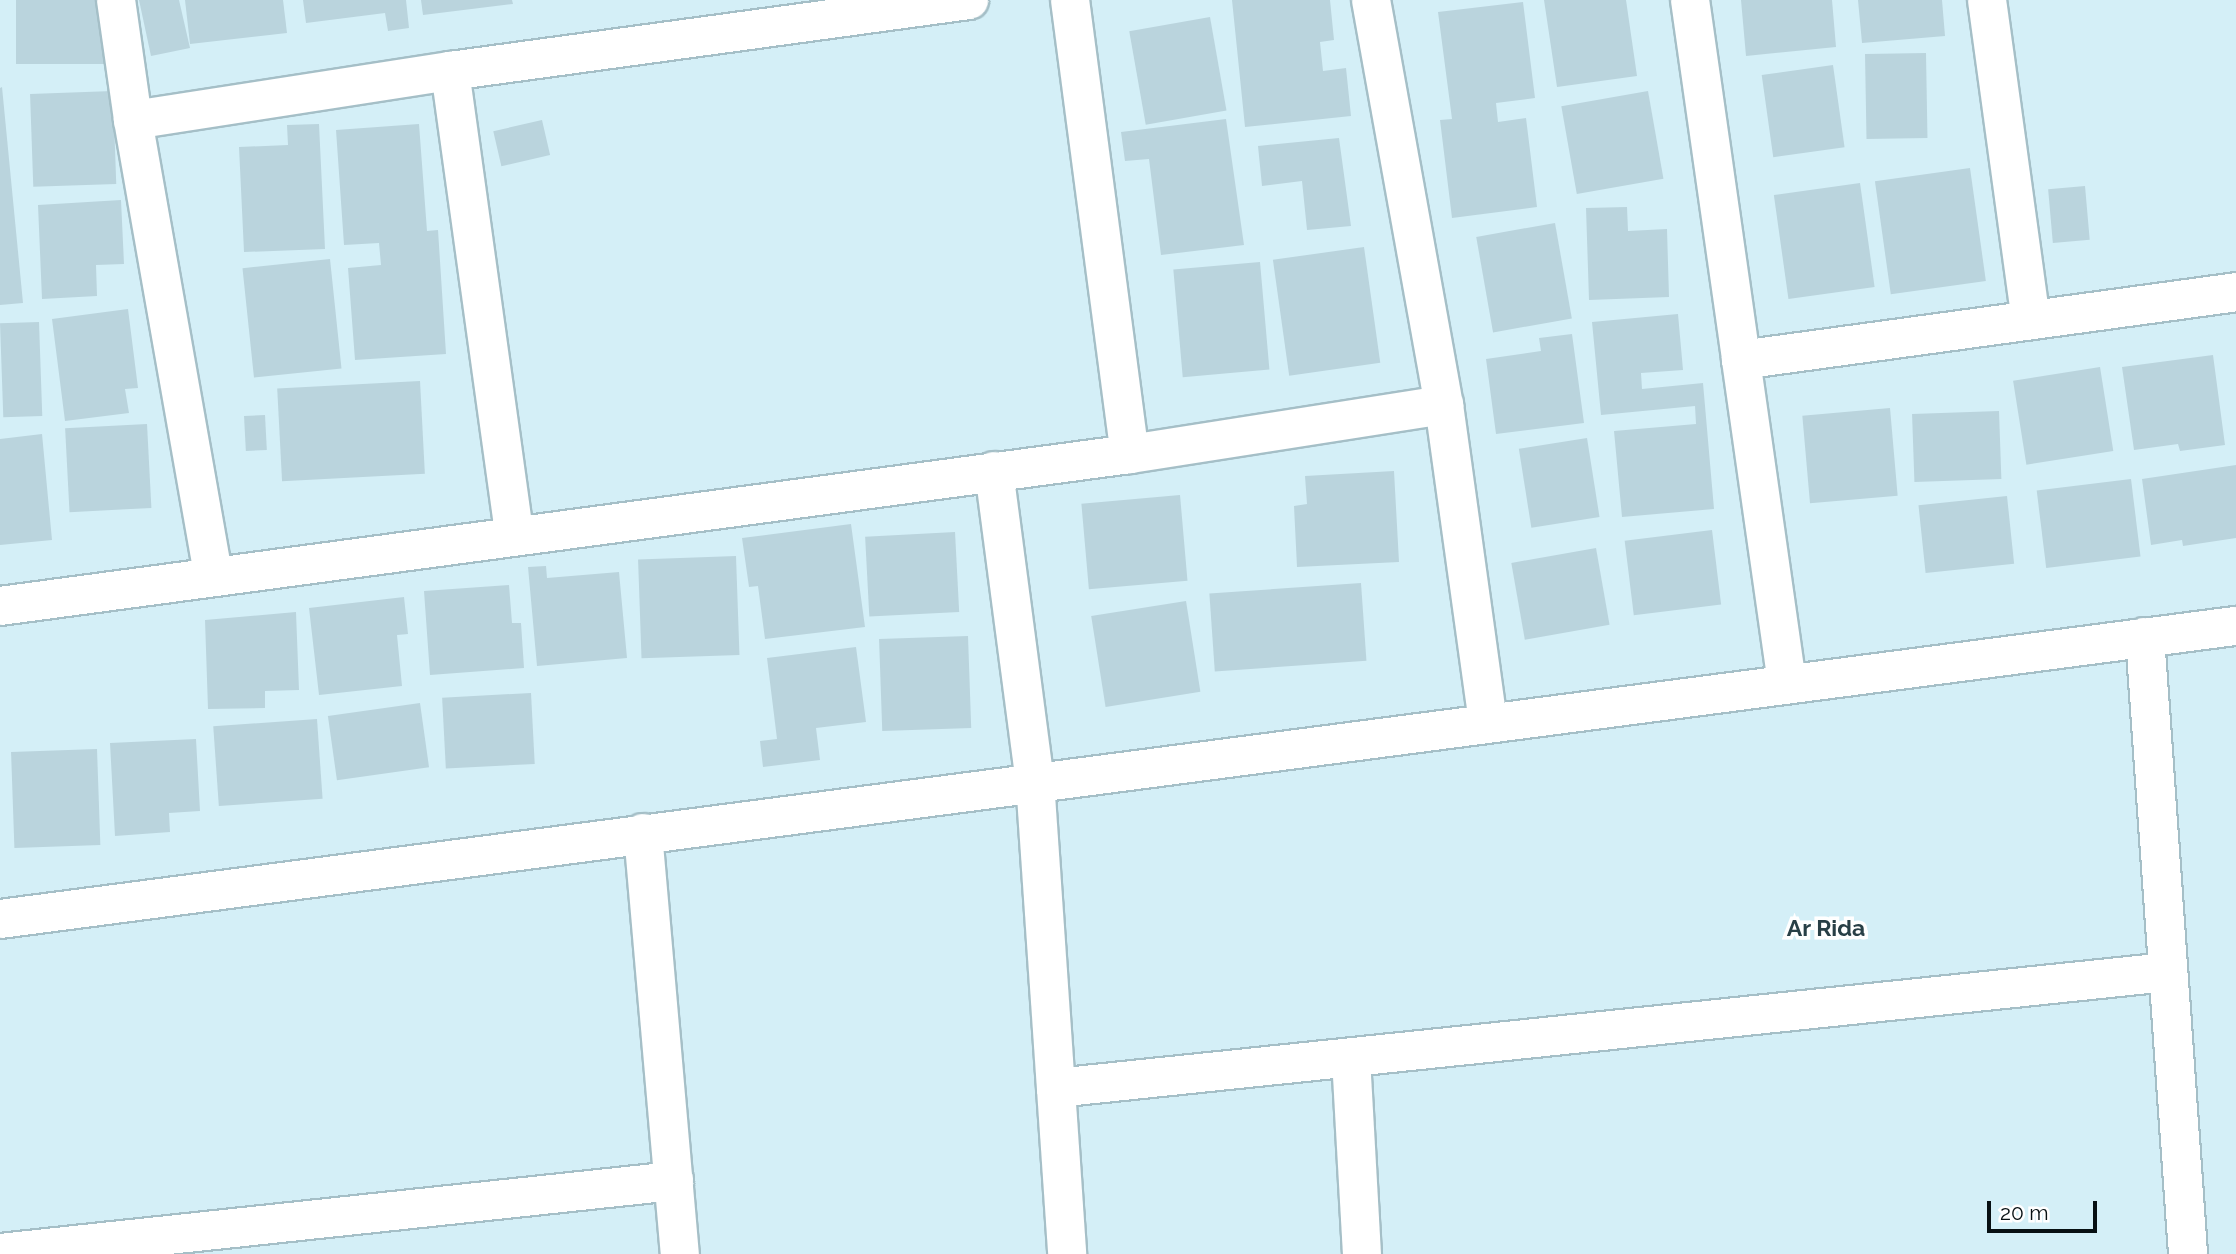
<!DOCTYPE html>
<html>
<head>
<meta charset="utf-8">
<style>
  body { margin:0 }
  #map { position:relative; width:2236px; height:1254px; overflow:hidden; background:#d4eff7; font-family:Raleway,sans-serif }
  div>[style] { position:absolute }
  .building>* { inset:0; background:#bad4dd; transform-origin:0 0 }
  .roads { filter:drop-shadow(2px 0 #a5bfc7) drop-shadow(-2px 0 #a5bfc7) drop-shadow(0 2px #a5bfc7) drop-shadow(0 -2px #a5bfc7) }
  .minor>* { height:38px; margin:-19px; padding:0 19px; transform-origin:19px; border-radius:19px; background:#fff }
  span { translate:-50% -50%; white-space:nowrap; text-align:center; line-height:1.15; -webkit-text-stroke:7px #fff; paint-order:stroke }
  .neighbourhood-label { font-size:23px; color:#283f46; font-weight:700 }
  .scale { position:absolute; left:1987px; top:1201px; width:110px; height:32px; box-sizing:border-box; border:4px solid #071013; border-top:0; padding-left:9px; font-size:21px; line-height:24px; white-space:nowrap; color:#071013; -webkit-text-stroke:5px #fff; paint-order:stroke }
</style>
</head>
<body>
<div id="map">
  <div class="building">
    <i style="left:16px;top:0;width:88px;height:64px"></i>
    <i style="clip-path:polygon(139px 0,179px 0,190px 48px,151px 56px)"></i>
    <i style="clip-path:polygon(185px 0,283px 0,287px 33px,190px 44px)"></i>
    <i style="clip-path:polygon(303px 0,406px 0,409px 28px,388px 31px,385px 13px,306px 23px)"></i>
    <i style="clip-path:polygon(421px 0,512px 0,513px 4px,423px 15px)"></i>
    <i style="clip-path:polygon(1232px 0,1330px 0,1334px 40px,1320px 42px,1323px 71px,1346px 68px,1351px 116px,1245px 127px)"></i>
    <i style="clip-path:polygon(1544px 0,1626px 0,1637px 76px,1557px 87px)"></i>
    <i style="clip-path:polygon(1741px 0,1832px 0,1836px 47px,1746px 56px)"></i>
    <i style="clip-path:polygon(1858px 0,1942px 0,1945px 36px,1862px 43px)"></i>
    <i style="clip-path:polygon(1523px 2px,1535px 98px,1496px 103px,1498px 122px,1526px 118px,1537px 207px,1452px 218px,1440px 120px,1452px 119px,1438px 12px)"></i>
    <i style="left:1210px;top:17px;width:95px;height:82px;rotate:80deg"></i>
    <i style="left:1926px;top:53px;width:85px;height:61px;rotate:89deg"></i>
    <i style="left:1833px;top:65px;width:83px;height:72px;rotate:82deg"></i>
    <i style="clip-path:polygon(2px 87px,23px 303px,0 305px,0 88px)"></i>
    <i style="left:113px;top:91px;width:93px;height:83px;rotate:88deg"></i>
    <i style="left:1648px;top:91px;width:89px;height:88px;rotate:80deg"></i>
    <i style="clip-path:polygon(1226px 119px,1244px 245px,1161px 255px,1149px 159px,1125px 161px,1121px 132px)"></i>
    <i style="left:542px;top:120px;width:36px;height:50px;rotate:77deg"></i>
    <i style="clip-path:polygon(319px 124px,325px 249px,244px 252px,239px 147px,288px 145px,287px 125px)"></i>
    <i style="clip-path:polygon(419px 124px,427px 231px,438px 230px,446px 354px,355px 360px,348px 268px,381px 265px,379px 243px,344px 245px,336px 130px)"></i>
    <i style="clip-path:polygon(1339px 138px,1351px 226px,1307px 230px,1302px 181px,1262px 186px,1258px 146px)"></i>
    <i style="left:1970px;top:168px;width:114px;height:96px;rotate:82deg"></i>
    <i style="left:1860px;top:183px;width:105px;height:87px;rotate:82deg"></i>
    <i style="left:2085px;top:186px;width:54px;height:37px;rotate:85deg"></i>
    <i style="clip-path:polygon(121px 200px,124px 264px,96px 265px,97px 296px,42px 299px,38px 205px)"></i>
    <i style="clip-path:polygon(1627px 207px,1628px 231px,1667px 229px,1669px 297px,1589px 300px,1586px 208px)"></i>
    <i style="left:1555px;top:223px;width:97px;height:80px;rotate:80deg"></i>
    <i style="left:1364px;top:247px;width:117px;height:92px;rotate:82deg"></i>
    <i style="left:330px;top:259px;width:110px;height:88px;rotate:84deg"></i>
    <i style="left:1260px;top:262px;width:108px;height:87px;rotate:85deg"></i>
    <i style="clip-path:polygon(128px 309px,138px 388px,125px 389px,129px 413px,65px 421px,52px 319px)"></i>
    <i style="clip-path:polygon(1678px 314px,1683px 370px,1641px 373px,1642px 389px,1703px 383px,1714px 509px,1622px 517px,1614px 431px,1696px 424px,1695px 406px,1601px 415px,1592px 322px)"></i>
    <i style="left:39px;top:322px;width:94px;height:39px;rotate:88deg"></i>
    <i style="clip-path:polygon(1572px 334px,1584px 423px,1496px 434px,1486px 359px,1541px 351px,1539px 338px)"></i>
    <i style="clip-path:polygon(2213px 355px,2225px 445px,2180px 451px,2178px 444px,2134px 450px,2122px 367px)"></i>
    <i style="left:2100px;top:367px;width:85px;height:88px;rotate:81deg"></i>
    <i style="left:420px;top:381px;width:93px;height:143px;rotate:87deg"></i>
    <i style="left:1890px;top:408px;width:88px;height:88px;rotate:85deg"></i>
    <i style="left:1999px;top:411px;width:68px;height:87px;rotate:88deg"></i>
    <i style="left:265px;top:415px;width:35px;height:21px;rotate:87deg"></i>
    <i style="left:147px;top:424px;width:84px;height:82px;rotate:87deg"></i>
    <i style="clip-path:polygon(42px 434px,52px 540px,0 545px,0 439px)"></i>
    <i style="left:1587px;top:438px;width:80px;height:69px;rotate:81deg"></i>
    <i style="clip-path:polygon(2236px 465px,2236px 538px,2183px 546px,2182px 540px,2151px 545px,2142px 479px)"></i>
    <i style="clip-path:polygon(1394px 471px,1399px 562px,1297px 567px,1294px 506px,1307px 504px,1305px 476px)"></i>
    <i style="left:2131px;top:479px;width:78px;height:95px;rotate:83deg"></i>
    <i style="left:1180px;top:495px;width:86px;height:99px;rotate:85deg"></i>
    <i style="left:2007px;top:496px;width:68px;height:89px;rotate:84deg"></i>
    <i style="clip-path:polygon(851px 524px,865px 627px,765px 639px,758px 586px,749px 587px,742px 538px)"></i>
    <i style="left:1712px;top:530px;width:75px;height:88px;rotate:83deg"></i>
    <i style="left:955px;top:532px;width:80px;height:90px;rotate:87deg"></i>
    <i style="left:1596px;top:548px;width:78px;height:86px;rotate:80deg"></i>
    <i style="left:736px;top:556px;width:99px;height:98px;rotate:88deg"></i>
    <i style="clip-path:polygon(546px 566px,547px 578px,619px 572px,627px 658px,537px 666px,528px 567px)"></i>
    <i style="left:1361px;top:583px;width:78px;height:152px;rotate:86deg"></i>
    <i style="clip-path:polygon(509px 585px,512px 623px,521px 623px,524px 668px,430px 675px,424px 591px)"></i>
    <i style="clip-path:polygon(404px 597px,408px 634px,397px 635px,402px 686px,319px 695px,309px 608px)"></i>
    <i style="left:1186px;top:601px;width:92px;height:96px;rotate:81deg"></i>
    <i style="clip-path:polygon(296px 612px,299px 690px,265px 691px,265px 708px,208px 709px,205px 620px)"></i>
    <i style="left:968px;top:636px;width:92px;height:89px;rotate:88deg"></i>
    <i style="clip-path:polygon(856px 647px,866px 722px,816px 728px,820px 760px,763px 767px,760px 741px,777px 739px,767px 658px)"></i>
    <i style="left:531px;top:693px;width:71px;height:89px;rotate:87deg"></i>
    <i style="left:420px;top:703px;width:65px;height:93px;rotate:82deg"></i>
    <i style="left:317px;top:719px;width:80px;height:104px;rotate:86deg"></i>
    <i style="clip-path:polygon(196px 739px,200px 811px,169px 813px,170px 832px,115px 836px,110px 743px)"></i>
    <i style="left:97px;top:749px;width:96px;height:86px;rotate:88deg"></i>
  </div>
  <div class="roads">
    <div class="minor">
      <i style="left:116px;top:0;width:121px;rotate:81.9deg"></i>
      <i style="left:133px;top:120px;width:463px;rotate:80deg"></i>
      <i style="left:1070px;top:0;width:458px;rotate:82.5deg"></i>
      <i style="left:1371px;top:0;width:412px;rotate:79.8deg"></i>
      <i style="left:1444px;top:405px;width:320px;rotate:82.1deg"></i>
      <i style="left:1690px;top:0;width:364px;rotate:81.9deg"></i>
      <i style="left:1741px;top:360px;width:500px;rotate:-7.8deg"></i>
      <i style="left:1987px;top:0;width:323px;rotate:82.2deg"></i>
      <i style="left:450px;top:71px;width:466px;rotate:82.1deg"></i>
      <i style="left:133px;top:120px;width:321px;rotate:-8.8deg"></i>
      <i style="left:450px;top:71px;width:524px;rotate:-7.79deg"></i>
      <i style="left:1741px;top:360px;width:327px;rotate:81.9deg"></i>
      <i style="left:994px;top:471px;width:313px;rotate:82.5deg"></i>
      <i style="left:1035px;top:781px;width:474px;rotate:86.1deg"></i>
      <i style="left:0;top:606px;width:1140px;rotate:-7.66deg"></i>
      <i style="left:1130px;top:454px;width:318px;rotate:-8.9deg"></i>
      <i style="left:2145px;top:637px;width:618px;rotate:86.01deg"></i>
      <i style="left:643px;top:833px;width:423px;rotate:85deg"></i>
      <i style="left:0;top:919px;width:2255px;rotate:-7.47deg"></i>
      <i style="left:1351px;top:1058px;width:196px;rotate:86.8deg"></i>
      <i style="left:1056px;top:1088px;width:1118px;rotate:-5.96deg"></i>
      <i style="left:0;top:1253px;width:678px;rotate:-6.1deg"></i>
    </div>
  </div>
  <div class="neighbourhood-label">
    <span style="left:1826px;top:928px">Ar Rida</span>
  </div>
  <div class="scale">20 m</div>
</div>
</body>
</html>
